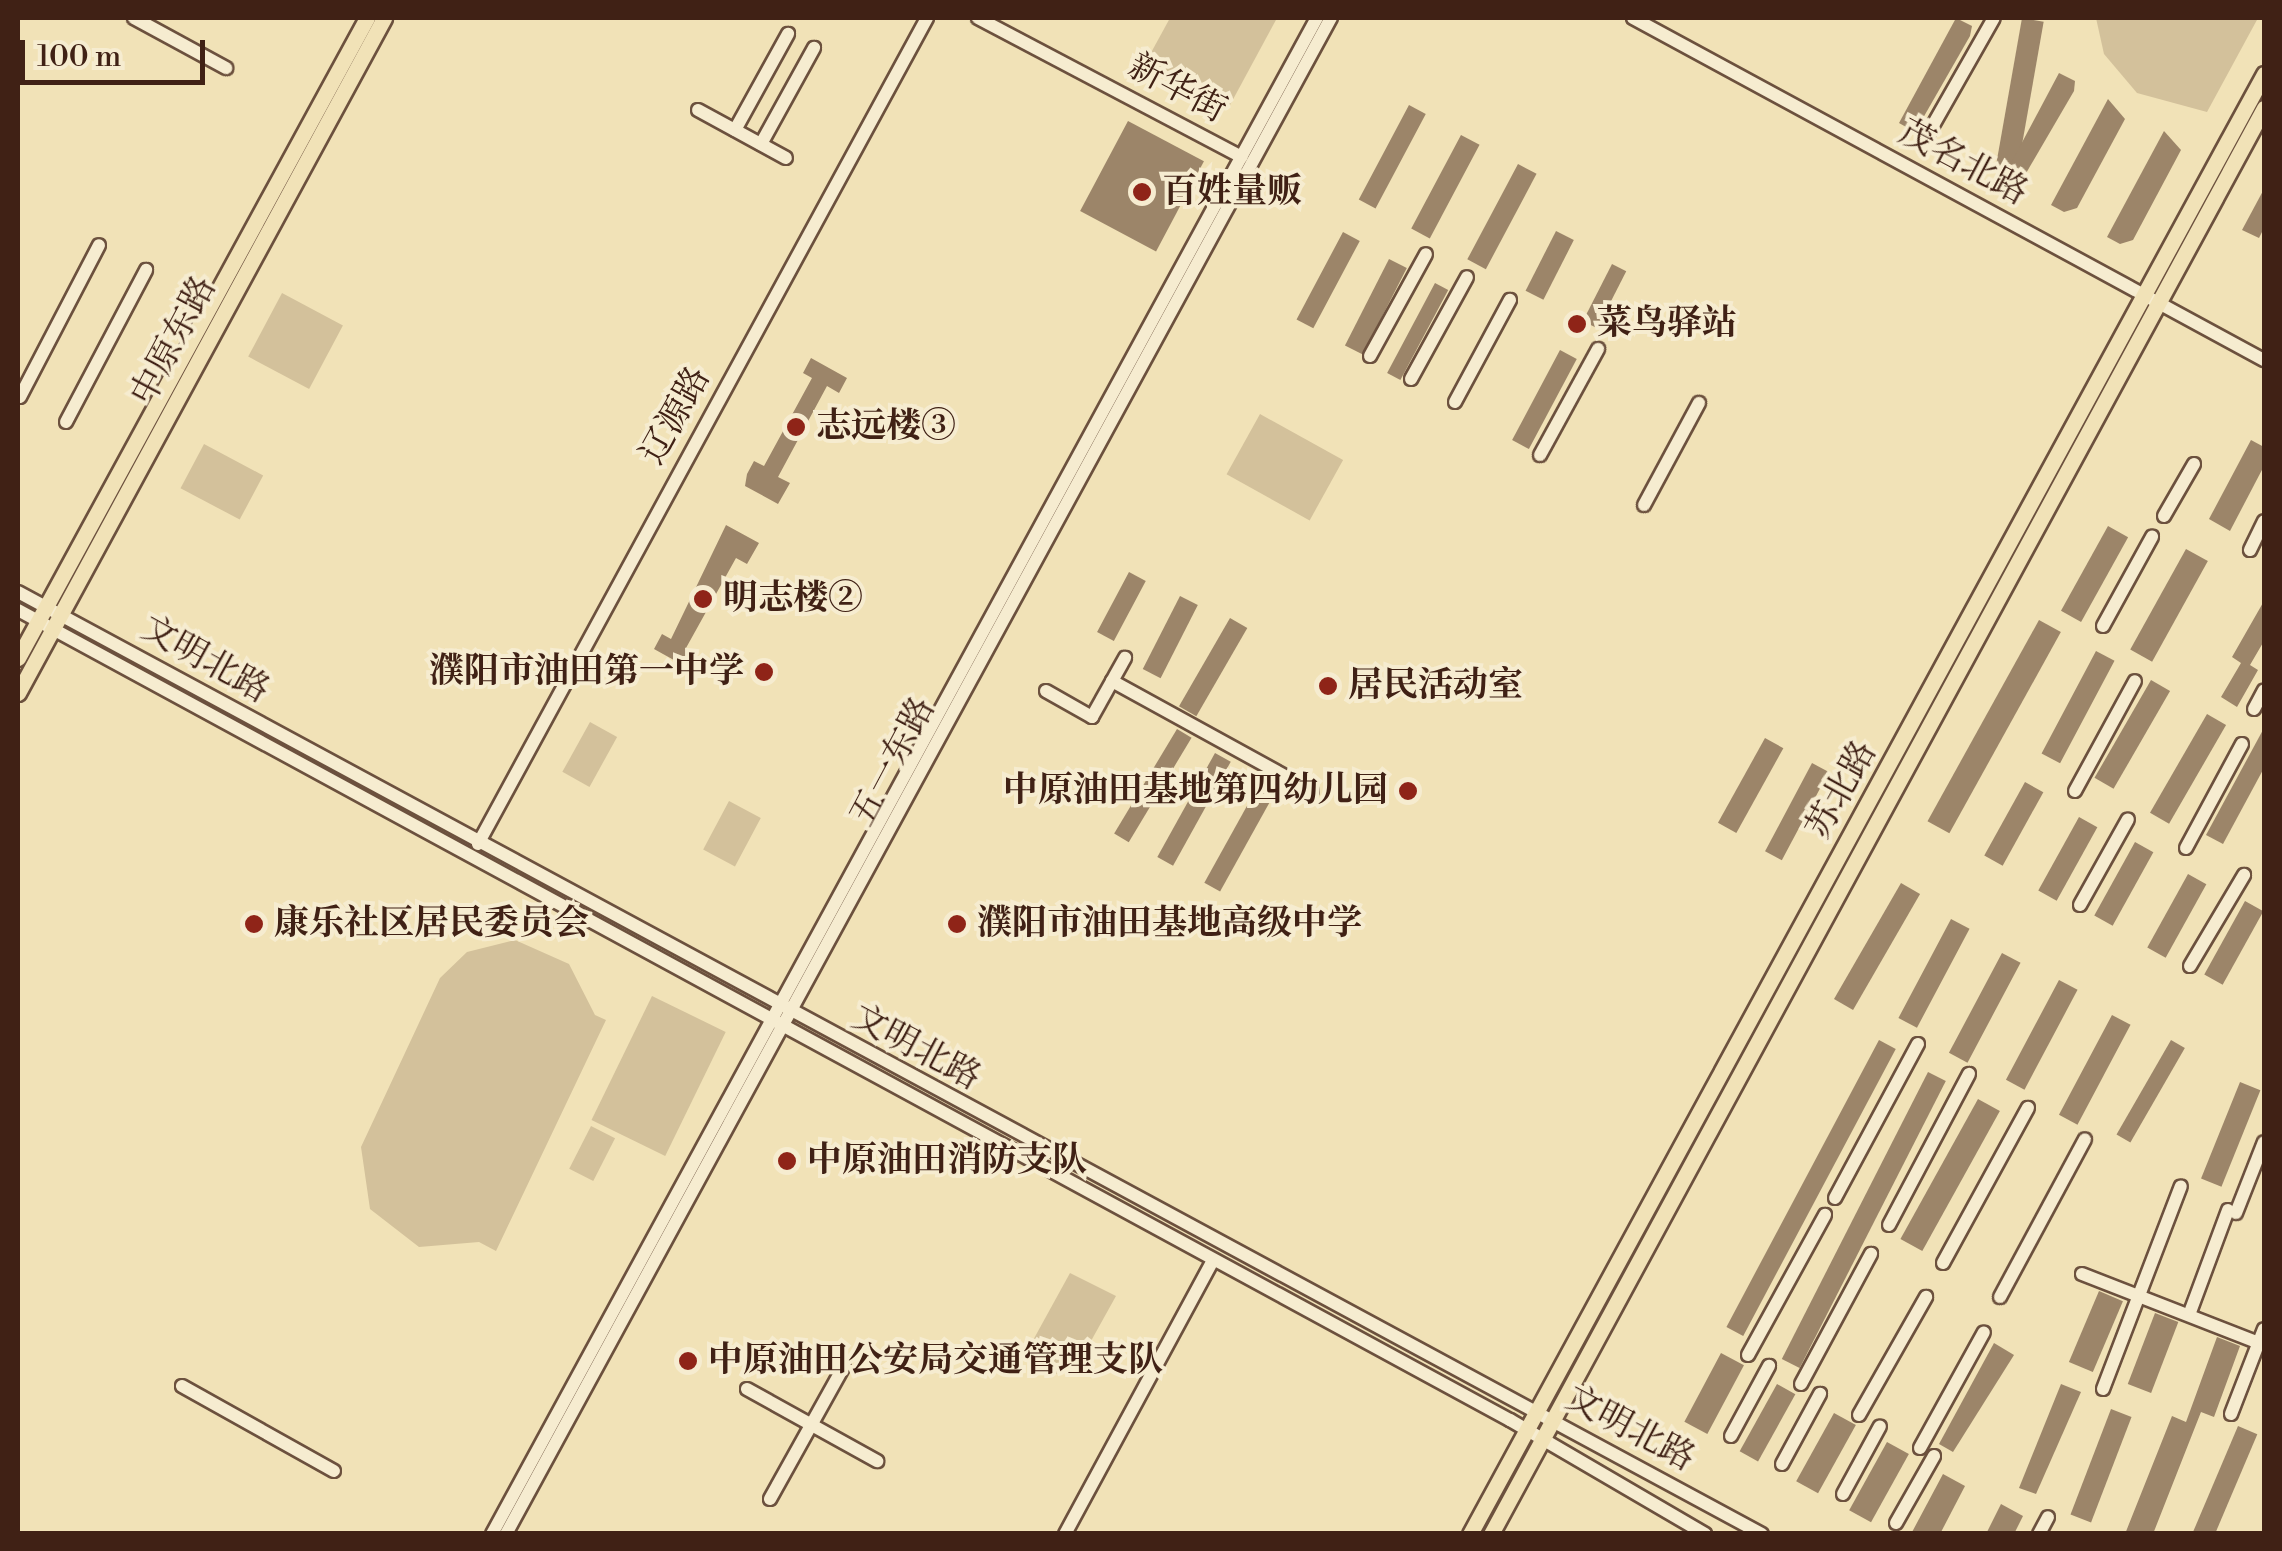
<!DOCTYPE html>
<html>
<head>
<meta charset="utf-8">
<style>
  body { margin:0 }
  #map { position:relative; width:2282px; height:1551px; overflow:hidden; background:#f1e2b7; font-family:"Libre Bodoni","Noto Serif SC",serif }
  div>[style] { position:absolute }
  .green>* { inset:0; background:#d3c19b; transform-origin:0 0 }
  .building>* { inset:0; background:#9c8569; transform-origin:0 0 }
  .roads { filter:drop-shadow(2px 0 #6c513e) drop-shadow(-2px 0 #6c513e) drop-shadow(0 2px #6c513e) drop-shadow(0 -2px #6c513e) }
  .minor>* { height:12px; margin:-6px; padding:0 6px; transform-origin:6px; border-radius:6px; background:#f6ecd0 }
  .major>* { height:15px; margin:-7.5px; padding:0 7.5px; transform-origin:7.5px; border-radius:7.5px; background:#f1e2b7 }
  .dots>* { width:28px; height:28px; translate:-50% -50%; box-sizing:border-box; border:5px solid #f6ecd0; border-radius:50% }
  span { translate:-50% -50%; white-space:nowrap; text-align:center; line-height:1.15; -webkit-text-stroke:8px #f6ecd0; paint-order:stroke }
  .street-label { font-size:35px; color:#402115 }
  .poi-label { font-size:35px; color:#402115; font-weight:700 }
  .left { translate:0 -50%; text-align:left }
  .right { translate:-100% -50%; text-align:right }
  .frame { position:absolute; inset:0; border:20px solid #402115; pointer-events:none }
  .scale { position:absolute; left:20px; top:40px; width:185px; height:45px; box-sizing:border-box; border:5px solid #402115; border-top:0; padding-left:12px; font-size:30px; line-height:35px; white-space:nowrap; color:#402115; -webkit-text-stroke:8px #f6ecd0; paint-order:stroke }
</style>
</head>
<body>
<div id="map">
  <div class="green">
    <i style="clip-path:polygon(1170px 18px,1277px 18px,1230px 105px,1147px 60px)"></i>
    <i style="clip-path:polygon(2096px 18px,2258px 18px,2207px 112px,2137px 93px,2104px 54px)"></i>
    <i style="left:282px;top:293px;width:69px;height:72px;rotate:28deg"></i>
    <i style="left:1260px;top:414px;width:95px;height:69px;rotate:29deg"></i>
    <i style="left:204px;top:444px;width:67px;height:50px;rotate:28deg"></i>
    <i style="left:590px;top:722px;width:31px;height:57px;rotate:29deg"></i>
    <i style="left:729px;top:801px;width:36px;height:55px;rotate:28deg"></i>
    <i style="clip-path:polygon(515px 940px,569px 964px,595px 1015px,606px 1020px,496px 1251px,479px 1242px,419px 1247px,370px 1209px,361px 1147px,440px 978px,467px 952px)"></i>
    <i style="left:652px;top:996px;width:82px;height:138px;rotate:26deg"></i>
    <i style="left:591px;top:1126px;width:27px;height:48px;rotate:27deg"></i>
    <i style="clip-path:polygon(1070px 1273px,1116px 1296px,1076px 1368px,1057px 1374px,1026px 1353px)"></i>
  </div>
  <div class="building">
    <i style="clip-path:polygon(1956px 18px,1972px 26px,1970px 36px,1915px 132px,1899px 123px)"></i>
    <i style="left:2022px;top:18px;width:22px;height:152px;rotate:10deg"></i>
    <i style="clip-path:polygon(2059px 73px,2075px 81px,2074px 91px,2018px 187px,2003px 178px)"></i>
    <i style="clip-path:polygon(2108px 99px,2125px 119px,2077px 208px,2064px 212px,2051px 205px)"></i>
    <i style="left:1409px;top:105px;width:19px;height:107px;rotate:28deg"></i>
    <i style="left:1128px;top:121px;width:86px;height:102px;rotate:28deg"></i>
    <i style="clip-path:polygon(2164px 131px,2181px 150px,2133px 240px,2120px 244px,2107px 237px)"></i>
    <i style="left:1461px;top:135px;width:21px;height:106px;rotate:28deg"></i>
    <i style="left:1518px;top:164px;width:21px;height:108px;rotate:28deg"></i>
    <i style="clip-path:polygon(2264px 189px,2264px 228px,2259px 238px,2242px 230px)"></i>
    <i style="left:1556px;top:231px;width:20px;height:67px;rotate:27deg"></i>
    <i style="left:1343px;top:232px;width:19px;height:99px;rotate:28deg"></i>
    <i style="left:1389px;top:259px;width:20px;height:97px;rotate:27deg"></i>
    <i style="left:1612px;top:264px;width:16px;height:64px;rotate:27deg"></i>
    <i style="left:1435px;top:283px;width:15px;height:102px;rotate:28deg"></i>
    <i style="left:1560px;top:350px;width:19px;height:102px;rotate:28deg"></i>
    <i style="clip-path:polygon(811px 358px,847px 378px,839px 393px,827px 386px,778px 477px,790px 483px,778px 504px,745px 486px,747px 474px,754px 461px,764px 466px,812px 378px,803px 373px)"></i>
    <i style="clip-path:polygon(2251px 440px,2264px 447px,2264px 466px,2230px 531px,2209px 519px)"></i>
    <i style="clip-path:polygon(726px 525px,759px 543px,747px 564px,736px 558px,686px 648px,698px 654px,690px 669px,654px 649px,662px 634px,671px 639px)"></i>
    <i style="left:2108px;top:526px;width:23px;height:97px;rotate:29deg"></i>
    <i style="left:2186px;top:549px;width:25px;height:115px;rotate:29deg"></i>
    <i style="left:1129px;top:572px;width:19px;height:68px;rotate:28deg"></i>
    <i style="left:1180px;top:596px;width:20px;height:82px;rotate:27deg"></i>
    <i style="clip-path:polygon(2264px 601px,2264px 641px,2250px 665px,2258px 670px,2237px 707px,2221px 697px,2241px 663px,2232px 657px)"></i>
    <i style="left:1230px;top:618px;width:20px;height:102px;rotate:30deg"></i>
    <i style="left:2039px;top:620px;width:25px;height:230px;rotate:29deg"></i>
    <i style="left:2096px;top:651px;width:21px;height:116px;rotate:28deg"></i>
    <i style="left:2151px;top:680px;width:22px;height:113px;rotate:30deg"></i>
    <i style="left:2207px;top:714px;width:22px;height:114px;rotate:30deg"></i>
    <i style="clip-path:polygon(2264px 728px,2264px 768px,2223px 844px,2206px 835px)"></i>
    <i style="left:1177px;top:729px;width:17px;height:122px;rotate:31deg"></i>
    <i style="left:1765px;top:738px;width:21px;height:97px;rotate:29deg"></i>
    <i style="left:1215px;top:753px;width:18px;height:119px;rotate:29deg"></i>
    <i style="left:1812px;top:763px;width:19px;height:100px;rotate:28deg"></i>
    <i style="left:1263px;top:777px;width:18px;height:121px;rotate:29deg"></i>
    <i style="left:2025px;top:782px;width:21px;height:84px;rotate:29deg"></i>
    <i style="left:2079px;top:817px;width:21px;height:84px;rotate:29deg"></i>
    <i style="left:2135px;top:842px;width:21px;height:84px;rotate:29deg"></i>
    <i style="left:2188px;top:874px;width:21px;height:84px;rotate:29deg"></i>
    <i style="left:1901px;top:883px;width:22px;height:134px;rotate:30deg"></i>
    <i style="left:2245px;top:901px;width:21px;height:84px;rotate:29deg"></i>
    <i style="left:1951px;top:919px;width:21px;height:112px;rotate:28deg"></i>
    <i style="left:2002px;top:953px;width:21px;height:113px;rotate:28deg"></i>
    <i style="left:2059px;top:980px;width:21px;height:113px;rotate:28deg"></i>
    <i style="left:2112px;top:1015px;width:21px;height:113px;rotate:28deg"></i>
    <i style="left:1879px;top:1040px;width:19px;height:325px;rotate:28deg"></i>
    <i style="left:2171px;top:1040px;width:16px;height:109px;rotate:30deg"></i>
    <i style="left:1928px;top:1072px;width:20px;height:322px;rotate:27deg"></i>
    <i style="left:2240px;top:1082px;width:22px;height:104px;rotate:22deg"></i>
    <i style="left:1978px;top:1099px;width:25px;height:160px;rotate:29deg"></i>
    <i style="left:2099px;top:1291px;width:26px;height:77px;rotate:23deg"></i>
    <i style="left:2155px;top:1313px;width:25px;height:76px;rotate:21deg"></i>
    <i style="clip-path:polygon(2217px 1337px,2240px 1346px,2214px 1417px,2201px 1412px,2153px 1534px,2125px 1534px,2172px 1416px,2186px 1422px)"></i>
    <i style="clip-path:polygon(1994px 1343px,2014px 1355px,1953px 1452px,1939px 1444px)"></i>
    <i style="left:1721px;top:1353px;width:26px;height:78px;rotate:28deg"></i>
    <i style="left:1777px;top:1384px;width:21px;height:77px;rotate:29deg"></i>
    <i style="clip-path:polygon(2061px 1384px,2081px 1392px,2036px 1494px,2019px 1488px)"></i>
    <i style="left:2111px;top:1409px;width:22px;height:113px;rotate:21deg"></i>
    <i style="left:1834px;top:1413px;width:25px;height:78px;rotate:29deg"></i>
    <i style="left:2238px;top:1426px;width:21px;height:116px;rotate:23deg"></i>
    <i style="left:1887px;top:1442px;width:25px;height:78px;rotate:29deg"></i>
    <i style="clip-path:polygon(1943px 1474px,1965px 1486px,1940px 1534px,1911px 1534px)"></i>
    <i style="clip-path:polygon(2001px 1504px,2023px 1516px,2014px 1534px,1986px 1534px)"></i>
  </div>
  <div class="roads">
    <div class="minor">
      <i style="left:134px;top:18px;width:105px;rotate:28.5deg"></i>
      <i style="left:978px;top:18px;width:298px;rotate:27.8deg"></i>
      <i style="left:1633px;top:18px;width:718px;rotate:28.46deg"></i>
      <i style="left:698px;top:110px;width:100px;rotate:28.6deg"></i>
      <i style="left:735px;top:130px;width:110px;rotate:-61.1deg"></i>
      <i style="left:1928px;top:134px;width:133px;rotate:-60.4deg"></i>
      <i style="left:761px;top:144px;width:110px;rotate:-61.1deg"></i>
      <i style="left:1370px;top:356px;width:116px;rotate:-61.2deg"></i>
      <i style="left:1411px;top:379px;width:116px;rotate:-61.2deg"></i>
      <i style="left:20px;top:397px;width:171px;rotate:-62.5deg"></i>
      <i style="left:1455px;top:402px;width:116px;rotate:-61.7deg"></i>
      <i style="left:66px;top:422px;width:172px;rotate:-62.2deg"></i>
      <i style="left:1540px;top:455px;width:121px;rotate:-61.3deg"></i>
      <i style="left:1644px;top:505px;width:116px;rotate:-61.7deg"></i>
      <i style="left:2164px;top:516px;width:60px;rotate:-60deg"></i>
      <i style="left:2250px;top:550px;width:32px;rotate:-64deg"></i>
      <i style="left:18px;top:592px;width:1982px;rotate:28.38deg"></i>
      <i style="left:18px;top:610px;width:1698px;rotate:28.5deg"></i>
      <i style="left:1510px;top:1420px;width:226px;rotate:30.3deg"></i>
      <i style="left:2103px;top:626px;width:102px;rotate:-61.2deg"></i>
      <i style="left:1112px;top:681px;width:228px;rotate:28.8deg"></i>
      <i style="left:1046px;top:691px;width:53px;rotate:29.5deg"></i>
      <i style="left:1092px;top:717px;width:68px;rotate:-60.8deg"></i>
      <i style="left:2254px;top:709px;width:21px;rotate:-62deg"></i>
      <i style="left:2075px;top:791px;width:125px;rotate:-61.4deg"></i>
      <i style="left:478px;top:844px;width:940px;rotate:-61.47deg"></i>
      <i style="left:2186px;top:848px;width:118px;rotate:-61.7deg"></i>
      <i style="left:2080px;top:905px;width:98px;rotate:-60.8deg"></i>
      <i style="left:2190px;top:966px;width:106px;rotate:-59.3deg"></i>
      <i style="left:1835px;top:1198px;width:175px;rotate:-61.7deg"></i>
      <i style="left:2236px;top:1213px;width:76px;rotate:-68.5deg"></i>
      <i style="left:1889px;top:1225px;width:171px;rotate:-62.1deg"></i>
      <i style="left:1943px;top:1263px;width:177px;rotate:-61.3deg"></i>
      <i style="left:2082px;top:1274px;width:190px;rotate:21.3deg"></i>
      <i style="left:2000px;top:1297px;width:179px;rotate:-61.7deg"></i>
      <i style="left:2189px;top:1315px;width:112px;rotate:-69.6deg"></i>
      <i style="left:1748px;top:1355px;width:160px;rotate:-61.2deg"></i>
      <i style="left:1801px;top:1384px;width:148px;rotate:-61.7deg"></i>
      <i style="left:182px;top:1386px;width:174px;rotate:29.2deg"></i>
      <i style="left:747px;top:1389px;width:149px;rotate:29deg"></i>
      <i style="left:2103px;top:1389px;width:217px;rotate:-69deg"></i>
      <i style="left:2231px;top:1414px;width:91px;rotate:-68.8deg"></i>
      <i style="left:1859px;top:1415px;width:136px;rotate:-60.4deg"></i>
      <i style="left:1731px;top:1436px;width:80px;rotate:-61.5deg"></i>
      <i style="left:1920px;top:1448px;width:132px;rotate:-61.1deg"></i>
      <i style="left:1782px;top:1464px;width:80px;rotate:-61.5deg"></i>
      <i style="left:1843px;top:1494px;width:77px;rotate:-61.4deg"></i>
      <i style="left:770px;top:1499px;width:152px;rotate:-60.9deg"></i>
      <i style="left:1896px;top:1523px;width:77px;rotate:-60.4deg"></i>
      <i style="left:492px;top:1534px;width:1726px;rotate:-61.45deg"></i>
      <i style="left:506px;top:1534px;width:1726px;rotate:-61.45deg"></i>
      <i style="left:1065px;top:1534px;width:311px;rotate:-61.6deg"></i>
      <i style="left:2039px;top:1534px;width:19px;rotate:-62deg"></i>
    </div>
    <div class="major">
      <i style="left:18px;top:658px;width:729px;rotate:-61.4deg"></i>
      <i style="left:18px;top:693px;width:768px;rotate:-61.53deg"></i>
      <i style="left:1470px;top:1534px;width:1662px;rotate:-61.46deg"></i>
      <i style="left:1491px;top:1534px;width:1622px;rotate:-61.54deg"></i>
    </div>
  </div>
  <div class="dots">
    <i style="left:1142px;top:192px;background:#8f2418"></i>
    <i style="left:1577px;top:324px;background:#8f2418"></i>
    <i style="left:796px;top:427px;background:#8f2418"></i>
    <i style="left:703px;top:599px;background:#8f2418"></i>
    <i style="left:764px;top:672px;background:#8f2418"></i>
    <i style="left:1328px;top:686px;background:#8f2418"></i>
    <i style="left:1408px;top:791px;background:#8f2418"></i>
    <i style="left:254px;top:924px;background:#8f2418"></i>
    <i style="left:957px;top:924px;background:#8f2418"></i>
    <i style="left:787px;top:1161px;background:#8f2418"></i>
    <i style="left:688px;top:1361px;background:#8f2418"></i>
  </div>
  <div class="street-label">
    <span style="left:1177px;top:89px;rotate:28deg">新华街</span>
    <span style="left:1963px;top:163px;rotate:28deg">茂名北路</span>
    <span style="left:174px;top:341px;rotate:-62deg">中原东路</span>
    <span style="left:676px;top:416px;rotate:-61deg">辽源路</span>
    <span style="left:205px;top:660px;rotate:29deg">文明北路</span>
    <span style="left:893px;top:762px;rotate:-62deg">五一东路</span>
    <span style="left:1842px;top:790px;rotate:-61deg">苏北路</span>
    <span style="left:916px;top:1048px;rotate:28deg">文明北路</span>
    <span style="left:1630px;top:1429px;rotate:28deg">文明北路</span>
  </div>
  <div class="poi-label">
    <span class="left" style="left:1162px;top:192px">百姓量贩</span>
    <span class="left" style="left:1597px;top:324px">菜鸟驿站</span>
    <span class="left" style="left:816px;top:427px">志远楼③</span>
    <span class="left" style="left:723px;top:599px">明志楼②</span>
    <span class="right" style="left:744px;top:672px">濮阳市油田第一中学</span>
    <span class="left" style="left:1348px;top:686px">居民活动室</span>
    <span class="right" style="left:1388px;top:791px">中原油田基地第四幼儿园</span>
    <span class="left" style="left:274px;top:924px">康乐社区居民委员会</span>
    <span class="left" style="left:977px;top:924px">濮阳市油田基地高级中学</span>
    <span class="left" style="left:807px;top:1161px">中原油田消防支队</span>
    <span class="left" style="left:708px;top:1361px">中原油田公安局交通管理支队</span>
  </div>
  <div class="frame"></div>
  <div class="scale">100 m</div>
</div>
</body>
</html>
